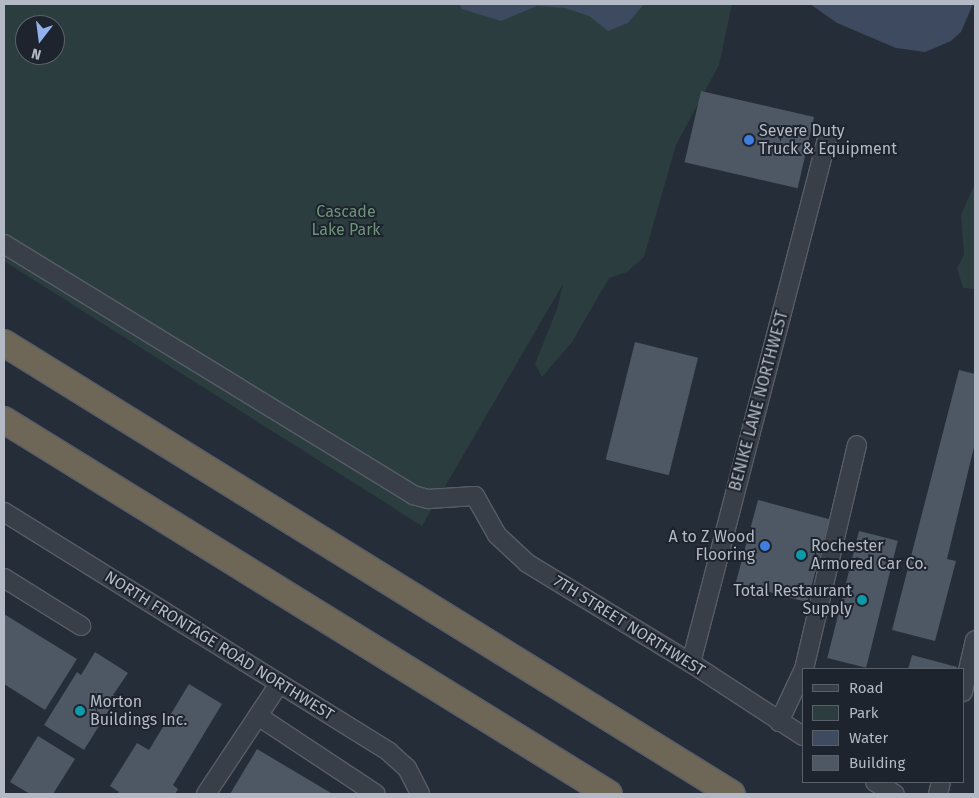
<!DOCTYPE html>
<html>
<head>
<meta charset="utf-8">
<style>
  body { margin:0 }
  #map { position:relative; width:979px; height:798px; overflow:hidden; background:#252d38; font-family:"Fira Sans",sans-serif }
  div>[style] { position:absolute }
  .green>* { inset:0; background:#2b3d3e }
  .water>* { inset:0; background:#3d4a5f }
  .building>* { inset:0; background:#4e5764; transform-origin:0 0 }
  .roads { filter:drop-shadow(1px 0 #575d67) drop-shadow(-1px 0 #575d67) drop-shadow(0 1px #575d67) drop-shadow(0 -1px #575d67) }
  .minor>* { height:18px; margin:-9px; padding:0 9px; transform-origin:9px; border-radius:9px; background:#393f49 }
  .highway>* { height:26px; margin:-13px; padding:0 13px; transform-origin:13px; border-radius:13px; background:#6e6657 }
  .dots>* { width:14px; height:14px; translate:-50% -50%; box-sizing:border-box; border:2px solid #1e242e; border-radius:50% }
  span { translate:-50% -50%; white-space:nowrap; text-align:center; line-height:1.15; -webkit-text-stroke:4px #1e242e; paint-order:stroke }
  .poi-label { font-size:16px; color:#b4bac5 }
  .left { translate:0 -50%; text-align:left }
  .right { translate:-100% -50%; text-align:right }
  .park-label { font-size:16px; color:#6e9378 }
  .street-label { font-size:16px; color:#b4bac5 }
  .frame { position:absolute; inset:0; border:5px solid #b4bac5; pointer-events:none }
  .legend { position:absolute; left:802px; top:668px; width:162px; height:115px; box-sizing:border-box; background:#1e242e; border:1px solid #5a606a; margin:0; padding:6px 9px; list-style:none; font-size:15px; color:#b4bac5 }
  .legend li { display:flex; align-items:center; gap:10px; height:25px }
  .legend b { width:25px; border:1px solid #5a606a }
  .north { position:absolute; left:15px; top:15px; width:50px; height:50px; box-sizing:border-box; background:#1e242e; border:1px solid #5a606a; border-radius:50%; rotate:195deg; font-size:14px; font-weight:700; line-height:20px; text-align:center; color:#b4bac5 }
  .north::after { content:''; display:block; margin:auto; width:18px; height:22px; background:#93b1eb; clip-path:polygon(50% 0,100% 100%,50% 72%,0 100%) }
</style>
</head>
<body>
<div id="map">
  <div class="green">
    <i style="clip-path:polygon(evenodd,4px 4px,732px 4px,719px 65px,676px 145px,644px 257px,627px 272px,609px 278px,572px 342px,542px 377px,535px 364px,557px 309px,563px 284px,422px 526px,4px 261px,4px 4px,25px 25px,55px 25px,55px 55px,25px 55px,25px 25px)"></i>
    <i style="clip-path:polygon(975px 183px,975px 289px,963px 288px,957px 268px,964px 255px,961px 215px)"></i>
  </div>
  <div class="water">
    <i style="clip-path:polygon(459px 4px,644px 4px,628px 23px,608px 31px,589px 16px,565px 8px,537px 6px,501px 21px,462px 9px)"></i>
    <i style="clip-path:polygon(810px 4px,973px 4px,961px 32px,951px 41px,925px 52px,896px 48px,837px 23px)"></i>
  </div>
  <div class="building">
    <i style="left:701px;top:91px;width:116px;height:73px;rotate:13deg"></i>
    <i style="left:635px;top:342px;width:65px;height:121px;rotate:14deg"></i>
    <i style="clip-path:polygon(959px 370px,975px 374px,975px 443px,947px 559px,956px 561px,935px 641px,892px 630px)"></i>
    <i style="left:758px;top:500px;width:74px;height:86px;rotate:15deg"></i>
    <i style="left:859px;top:531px;width:40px;height:131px;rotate:14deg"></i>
    <i style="clip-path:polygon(4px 614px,77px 659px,45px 710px,4px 684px)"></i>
    <i style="clip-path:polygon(95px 652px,128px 673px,113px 695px,117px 697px,84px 750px,44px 725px,77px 672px,81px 675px)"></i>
    <i style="clip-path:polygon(912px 655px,957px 667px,956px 669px,908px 669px)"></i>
    <i style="clip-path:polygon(189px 684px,222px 704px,173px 785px,178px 789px,175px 794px,117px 794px,119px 792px,110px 786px,137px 743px,149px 750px)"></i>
    <i style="clip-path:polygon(38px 736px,75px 759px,53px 794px,30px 794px,10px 782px)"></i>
    <i style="clip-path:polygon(257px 749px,331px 793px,330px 794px,230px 794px)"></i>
  </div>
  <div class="roads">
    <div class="minor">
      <i style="left:4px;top:244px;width:480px;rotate:31.5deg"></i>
      <i style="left:413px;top:495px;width:16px;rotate:15deg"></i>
      <i style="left:428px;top:499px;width:47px;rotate:-3.7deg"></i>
      <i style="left:475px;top:496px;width:45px;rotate:60.6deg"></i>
      <i style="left:497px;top:535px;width:41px;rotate:43deg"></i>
      <i style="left:527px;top:563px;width:192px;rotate:31.4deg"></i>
      <i style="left:691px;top:663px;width:134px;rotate:33.1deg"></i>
      <i style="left:4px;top:512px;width:454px;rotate:31.9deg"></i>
      <i style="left:389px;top:752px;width:24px;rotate:42deg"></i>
      <i style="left:407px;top:768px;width:29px;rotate:63deg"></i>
      <i style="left:4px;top:578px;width:91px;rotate:31.9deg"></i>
      <i style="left:691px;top:663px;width:541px;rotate:-75.45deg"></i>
      <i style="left:804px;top:669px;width:230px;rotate:-76.7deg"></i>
      <i style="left:963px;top:692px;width:53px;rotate:-77deg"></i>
      <i style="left:258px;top:716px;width:141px;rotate:33.5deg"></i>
      <i style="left:779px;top:722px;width:56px;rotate:-64.8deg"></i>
      <i style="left:875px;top:782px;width:23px;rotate:31deg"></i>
      <i style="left:206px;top:794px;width:132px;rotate:-56.4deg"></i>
      <i style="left:938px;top:794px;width:12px;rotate:-76deg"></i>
    </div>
    <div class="highway">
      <i style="left:4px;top:343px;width:856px;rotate:31.78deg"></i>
      <i style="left:4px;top:420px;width:711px;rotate:31.72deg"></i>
    </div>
  </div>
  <div class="dots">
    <i style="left:749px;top:140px;background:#3f7fe0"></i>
    <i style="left:765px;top:546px;background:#3f7fe0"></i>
    <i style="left:801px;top:555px;background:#0f9aa8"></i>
    <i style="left:862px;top:600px;background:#0f9aa8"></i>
    <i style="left:80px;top:711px;background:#0f9aa8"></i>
  </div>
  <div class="poi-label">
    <span class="left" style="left:759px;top:140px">Severe Duty<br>Truck &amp; Equipment</span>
    <span class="right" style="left:755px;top:546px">A to Z Wood<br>Flooring</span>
    <span class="left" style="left:811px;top:555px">Rochester<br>Armored Car Co.</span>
    <span class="right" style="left:852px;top:600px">Total Restaurant<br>Supply</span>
    <span class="left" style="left:90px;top:711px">Morton<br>Buildings Inc.</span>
  </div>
  <div class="park-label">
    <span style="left:346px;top:221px">Cascade<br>Lake Park</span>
  </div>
  <div class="street-label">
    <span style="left:759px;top:401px;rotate:-75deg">BENIKE LANE NORTHWEST</span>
    <span style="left:629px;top:626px;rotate:32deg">7TH STREET NORTHWEST</span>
    <span style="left:219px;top:646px;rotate:32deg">NORTH FRONTAGE ROAD NORTHWEST</span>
  </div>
  <div class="frame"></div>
  <ul class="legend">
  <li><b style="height:6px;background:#393f49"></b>Road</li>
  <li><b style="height:14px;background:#2b3d3e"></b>Park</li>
  <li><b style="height:14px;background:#3d4a5f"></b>Water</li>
  <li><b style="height:14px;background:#4e5764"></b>Building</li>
  </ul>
  <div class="north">N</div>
</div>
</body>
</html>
